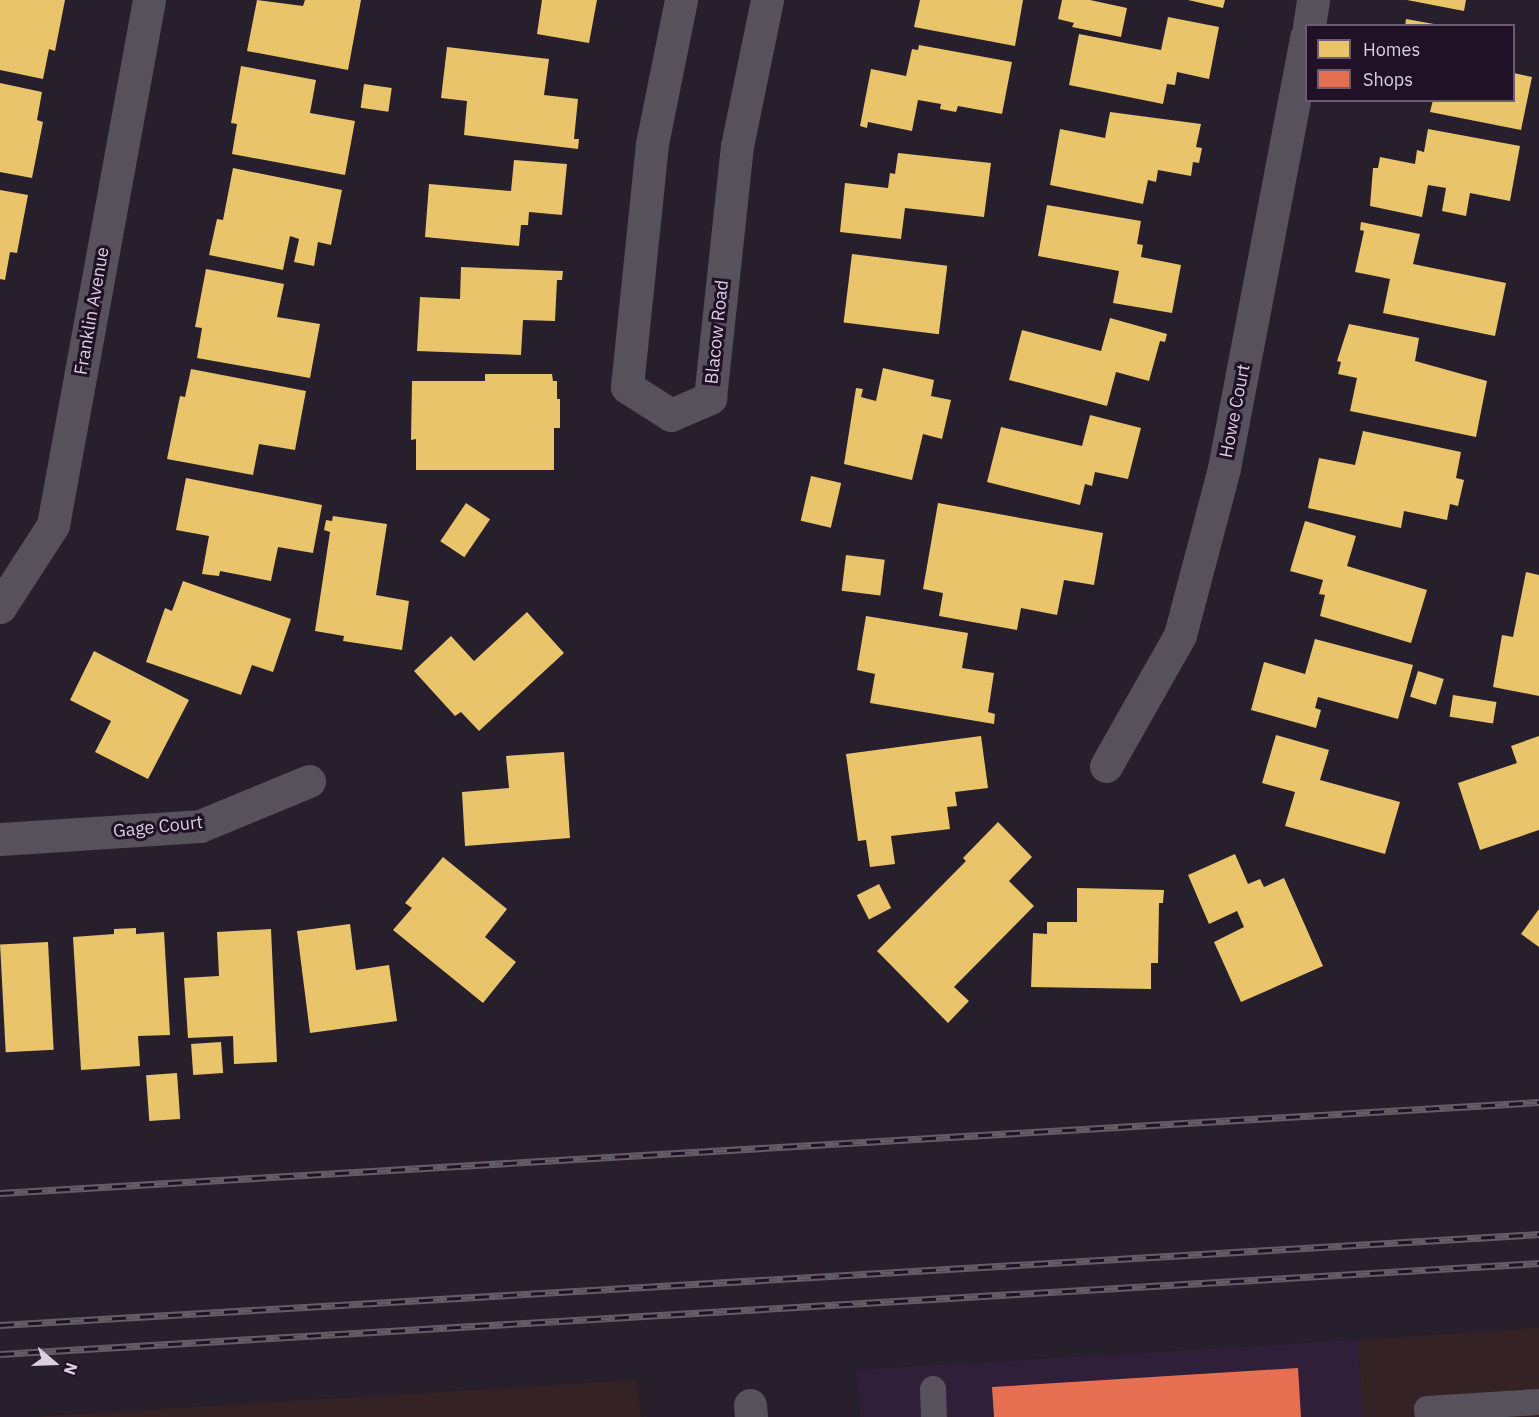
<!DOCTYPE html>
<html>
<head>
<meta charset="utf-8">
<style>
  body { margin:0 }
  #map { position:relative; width:1539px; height:1417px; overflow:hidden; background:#281f2c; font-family:"IBM Plex Sans",sans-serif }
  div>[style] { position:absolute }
  .built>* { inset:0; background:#301f39 }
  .industrial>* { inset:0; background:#342224 }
  .homes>* { inset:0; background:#e9c46a; transform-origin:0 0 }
  .shops>* { inset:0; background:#e76f51 }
  .service>* { height:26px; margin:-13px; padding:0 13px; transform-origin:13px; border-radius:13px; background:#56515a }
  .minor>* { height:33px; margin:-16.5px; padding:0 16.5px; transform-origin:16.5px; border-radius:16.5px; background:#56515a }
  .tertiary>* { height:33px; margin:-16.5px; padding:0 16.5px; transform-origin:16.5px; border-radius:16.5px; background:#56515a }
  .rail>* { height:7px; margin-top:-3.5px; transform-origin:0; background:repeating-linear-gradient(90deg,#201127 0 14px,#635d66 0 28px); box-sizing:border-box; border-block:2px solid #635d66 }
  span { translate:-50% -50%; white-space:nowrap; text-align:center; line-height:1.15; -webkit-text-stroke:6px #201127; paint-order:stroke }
  .street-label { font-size:18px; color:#dad0df }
  .legend { position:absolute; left:1305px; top:24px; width:210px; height:78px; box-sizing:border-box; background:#201127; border:2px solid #6a5d71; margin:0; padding:8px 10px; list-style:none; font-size:18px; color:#dad0df }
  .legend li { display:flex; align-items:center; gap:12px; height:30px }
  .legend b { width:30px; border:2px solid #6a5d71 }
  .north { position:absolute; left:24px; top:1333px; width:60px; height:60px; -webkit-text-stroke:4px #201127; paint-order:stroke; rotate:109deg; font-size:16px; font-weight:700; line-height:24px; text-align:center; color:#dad0df }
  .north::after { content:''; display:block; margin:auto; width:21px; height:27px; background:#dad0df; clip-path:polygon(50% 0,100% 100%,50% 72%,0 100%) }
</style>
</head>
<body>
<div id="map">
  <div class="built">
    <i style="clip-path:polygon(1358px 1340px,1363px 1417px,861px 1417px,856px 1370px)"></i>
  </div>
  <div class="industrial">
    <i style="clip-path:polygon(1539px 1328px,1539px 1417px,1363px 1417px,1358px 1340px)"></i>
    <i style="clip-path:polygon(636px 1380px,641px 1417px,30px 1417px)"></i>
  </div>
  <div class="homes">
    <i style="clip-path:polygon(0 0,65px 0,55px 51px,49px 49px,43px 79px,0 70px)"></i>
    <i style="clip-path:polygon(257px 0,303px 6px,305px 0,361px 0,348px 70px,247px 51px)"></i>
    <i style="clip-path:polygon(542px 0,597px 0,589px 43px,537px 34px)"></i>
    <i style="clip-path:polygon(920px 0,1023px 0,1015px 46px,914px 27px)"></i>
    <i style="clip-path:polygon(1062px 0,1090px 0,1127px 8px,1121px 37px,1072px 27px,1074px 23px,1058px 19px)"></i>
    <i style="clip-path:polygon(1188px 0,1225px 0,1223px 8px)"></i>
    <i style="clip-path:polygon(1407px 0,1466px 0,1464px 11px)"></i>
    <i style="clip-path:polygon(1168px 17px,1219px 27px,1209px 79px,1177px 72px,1175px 85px,1167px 84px,1163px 104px,1069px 85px,1079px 34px,1161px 50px)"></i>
    <i style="clip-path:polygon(1406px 19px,1434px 24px,1434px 26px,1405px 26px)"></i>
    <i style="clip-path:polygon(919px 45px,1012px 62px,1002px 114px,958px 106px,956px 112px,940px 109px,941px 104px,918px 100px,912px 131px,868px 122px,867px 128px,860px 126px,871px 69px,906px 76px,912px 49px,918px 50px)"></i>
    <i style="clip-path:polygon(447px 47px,549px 59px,544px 95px,578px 99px,574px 139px,579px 139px,578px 149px,464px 135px,467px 101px,441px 98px)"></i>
    <i style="clip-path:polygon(241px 66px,316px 80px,310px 113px,355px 121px,345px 175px,232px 154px,237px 124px,231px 123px)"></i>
    <i style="clip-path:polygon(1514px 73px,1532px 77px,1521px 130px,1430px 112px,1433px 100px,1514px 100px)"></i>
    <i style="clip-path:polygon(0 83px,42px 92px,37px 120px,43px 122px,32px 178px,0 172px)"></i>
    <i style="left:364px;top:84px;width:28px;height:24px;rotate:8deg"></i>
    <i style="clip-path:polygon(1110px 112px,1201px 124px,1196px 147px,1202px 148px,1199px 163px,1193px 162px,1191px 176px,1158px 170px,1156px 182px,1148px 180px,1143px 204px,1050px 185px,1060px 129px,1105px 138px)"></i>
    <i style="clip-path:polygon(1428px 129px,1520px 146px,1510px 201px,1470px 193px,1466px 216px,1442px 211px,1446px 188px,1428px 185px,1422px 217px,1370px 206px,1373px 168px,1378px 168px,1380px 157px,1415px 164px,1417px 150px,1424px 152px)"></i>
    <i style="clip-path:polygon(898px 153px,991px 163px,984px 217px,905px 208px,901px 239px,840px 232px,845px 183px,888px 188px,890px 173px,895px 174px)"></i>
    <i style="clip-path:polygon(514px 160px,567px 164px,562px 215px,529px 212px,528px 225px,521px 225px,519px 246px,425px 237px,429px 184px,511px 191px)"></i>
    <i style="clip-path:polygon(233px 168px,342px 190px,331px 245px,318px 242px,314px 266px,294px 262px,299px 239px,290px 236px,283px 270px,209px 255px,217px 219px,223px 220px)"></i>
    <i style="clip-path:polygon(0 190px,28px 195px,17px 253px,10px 252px,5px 280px,0 279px)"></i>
    <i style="clip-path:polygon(1047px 205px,1141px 221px,1137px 244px,1143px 245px,1141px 257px,1181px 265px,1172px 313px,1113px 303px,1119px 271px,1038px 256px)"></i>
    <i style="clip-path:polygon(1361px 222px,1420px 234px,1413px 264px,1506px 283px,1495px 336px,1383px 313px,1390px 279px,1355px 272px,1364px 231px,1360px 230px)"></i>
    <i style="left:852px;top:254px;width:96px;height:69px;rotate:7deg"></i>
    <i style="clip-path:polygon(461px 267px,563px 271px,562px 280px,557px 280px,555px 321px,523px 320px,521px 355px,417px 351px,420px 297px,460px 299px)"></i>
    <i style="clip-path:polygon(206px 269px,284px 284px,277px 317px,320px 324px,310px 378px,197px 358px,202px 328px,195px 327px)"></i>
    <i style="clip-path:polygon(1110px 318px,1167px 334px,1165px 342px,1160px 341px,1149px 381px,1116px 372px,1107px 406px,1009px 380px,1022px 330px,1101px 351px)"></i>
    <i style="clip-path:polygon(1349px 324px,1419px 338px,1415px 361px,1487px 381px,1476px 437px,1350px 411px,1357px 378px,1338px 374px,1341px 362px,1337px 361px)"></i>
    <i style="clip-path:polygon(883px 368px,934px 380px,931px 396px,951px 400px,942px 439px,923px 434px,912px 480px,844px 464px,856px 388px,863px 389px,861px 397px,876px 401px)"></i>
    <i style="clip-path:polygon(191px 369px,306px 391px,295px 450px,259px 444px,253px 475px,167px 459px,180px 396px,185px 397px)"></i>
    <i style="clip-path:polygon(485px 374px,552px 374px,553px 381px,557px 381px,557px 399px,560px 399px,560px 428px,554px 428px,554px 470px,416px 470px,416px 439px,411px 440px,412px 381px,485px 381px)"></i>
    <i style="clip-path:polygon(1090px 415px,1141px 428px,1128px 479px,1095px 472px,1092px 486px,1085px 484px,1080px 505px,987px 482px,1001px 427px,1082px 446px)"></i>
    <i style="clip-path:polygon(1363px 431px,1461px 452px,1456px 478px,1464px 480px,1458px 506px,1450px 504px,1447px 520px,1404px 511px,1401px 528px,1308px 508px,1319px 458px,1355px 465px)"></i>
    <i style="left:811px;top:476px;width:31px;height:46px;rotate:13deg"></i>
    <i style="clip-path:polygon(186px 478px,322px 505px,313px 553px,278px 547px,271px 581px,220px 571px,219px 576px,202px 574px,209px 536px,176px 530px)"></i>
    <i style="left:466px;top:503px;width:29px;height:46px;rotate:34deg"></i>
    <i style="clip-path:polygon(938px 503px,1103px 533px,1094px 585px,1064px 580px,1057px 615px,1021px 608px,1017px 630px,939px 616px,943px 593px,923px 589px)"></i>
    <i style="clip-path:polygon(333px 516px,387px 524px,376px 595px,409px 601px,402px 650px,343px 641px,344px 636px,315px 631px,330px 532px,324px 530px,326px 520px,332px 521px)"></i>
    <i style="clip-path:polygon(1305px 521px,1356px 536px,1347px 566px,1427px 590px,1411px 643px,1320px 616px,1325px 595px,1319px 594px,1323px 580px,1290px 571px)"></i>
    <i style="left:846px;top:555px;width:39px;height:36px;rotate:7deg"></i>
    <i style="clip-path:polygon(1526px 572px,1539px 575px,1539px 696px,1493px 687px,1502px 635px,1513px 637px)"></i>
    <i style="clip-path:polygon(183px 581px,291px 619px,273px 672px,252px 665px,241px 695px,146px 662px,165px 608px,172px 611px)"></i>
    <i style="clip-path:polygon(527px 612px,564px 653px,479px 731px,461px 712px,455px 716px,414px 671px,451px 636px,474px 661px)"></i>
    <i style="clip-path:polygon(866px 616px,968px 633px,962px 668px,994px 673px,988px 712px,995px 714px,994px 724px,870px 703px,875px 674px,857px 670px)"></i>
    <i style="clip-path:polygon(1315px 639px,1413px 665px,1398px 719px,1318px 697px,1315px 708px,1321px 710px,1316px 728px,1251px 710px,1264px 662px,1305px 674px)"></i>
    <i style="clip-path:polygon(94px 651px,189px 700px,148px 779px,95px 752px,111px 721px,70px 700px)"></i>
    <i style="left:1418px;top:671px;width:27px;height:27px;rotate:17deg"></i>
    <i style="left:1453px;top:695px;width:44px;height:22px;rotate:9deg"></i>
    <i style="clip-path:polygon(1276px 735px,1329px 750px,1320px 780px,1400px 802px,1385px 854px,1285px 826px,1295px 792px,1262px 783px)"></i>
    <i style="clip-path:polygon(981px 736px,988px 788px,955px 792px,957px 806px,947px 807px,950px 829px,891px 836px,895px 864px,870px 867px,866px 840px,858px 841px,846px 754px)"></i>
    <i style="clip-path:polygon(1539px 736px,1539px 830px,1480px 850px,1458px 783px,1517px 763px,1511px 746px)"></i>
    <i style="clip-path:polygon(564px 752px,570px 838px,465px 846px,462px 792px,509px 788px,506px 756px)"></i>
    <i style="clip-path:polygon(998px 822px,1032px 857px,1009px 881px,1034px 906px,954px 987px,969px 1001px,948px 1023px,877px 951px,966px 861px,963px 858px)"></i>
    <i style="clip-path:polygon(1235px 854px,1248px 884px,1260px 879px,1264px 887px,1284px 878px,1323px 966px,1241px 1002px,1214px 942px,1244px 927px,1237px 911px,1209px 924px,1188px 875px)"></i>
    <i style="clip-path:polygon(443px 857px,507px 909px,485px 937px,516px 962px,483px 1003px,393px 930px,412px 908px,405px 903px)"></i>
    <i style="left:879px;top:884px;width:27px;height:25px;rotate:63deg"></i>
    <i style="clip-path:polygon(1077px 888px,1164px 890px,1163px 903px,1159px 903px,1158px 963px,1151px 963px,1151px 989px,1031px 987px,1033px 933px,1047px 934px,1047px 922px,1077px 922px)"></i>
    <i style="clip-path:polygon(1539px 909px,1539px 947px,1521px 934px)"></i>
    <i style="clip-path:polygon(350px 924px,356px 970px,389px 965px,397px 1021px,310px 1033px,297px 931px)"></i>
    <i style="clip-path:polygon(136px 928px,136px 934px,164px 932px,170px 1035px,138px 1036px,140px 1066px,81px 1070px,73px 937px,114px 934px,114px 929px)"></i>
    <i style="clip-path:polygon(271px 929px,277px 1062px,234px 1064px,233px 1036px,188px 1038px,184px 978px,219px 976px,217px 932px)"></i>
    <i style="left:48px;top:942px;width:108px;height:48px;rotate:87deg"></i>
    <i style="left:221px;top:1042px;width:31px;height:30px;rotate:86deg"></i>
    <i style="left:177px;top:1073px;width:46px;height:31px;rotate:86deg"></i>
  </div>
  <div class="shops">
    <i style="clip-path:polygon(1298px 1368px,1301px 1417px,994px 1417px,992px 1387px)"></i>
  </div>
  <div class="service">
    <i style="left:933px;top:1389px;width:28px;rotate:88deg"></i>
    <i style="left:1428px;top:1417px;width:8px;rotate:-97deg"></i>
    <i style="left:1427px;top:1409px;width:112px;rotate:-3.6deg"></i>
  </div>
  <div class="minor">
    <i style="left:1309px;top:26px;width:26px;rotate:-81deg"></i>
    <i style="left:0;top:607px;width:98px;rotate:-57.1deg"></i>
    <i style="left:53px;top:525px;width:534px;rotate:-79.64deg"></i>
    <i style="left:1106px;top:766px;width:150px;rotate:-60.5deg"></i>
    <i style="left:1180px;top:635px;width:173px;rotate:-75.2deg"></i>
    <i style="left:1224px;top:468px;width:439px;rotate:-79.2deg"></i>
    <i style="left:0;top:839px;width:200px;rotate:-3.7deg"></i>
    <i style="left:200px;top:826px;width:118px;rotate:-22.4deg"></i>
  </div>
  <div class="tertiary">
    <i style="left:681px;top:0;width:147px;rotate:101.4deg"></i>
    <i style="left:652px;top:144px;width:244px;rotate:95.9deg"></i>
    <i style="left:627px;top:387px;width:52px;rotate:32.5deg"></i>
    <i style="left:671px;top:415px;width:43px;rotate:-23.6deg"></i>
    <i style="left:710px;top:398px;width:253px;rotate:-83.9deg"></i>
    <i style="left:737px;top:146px;width:149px;rotate:-78.4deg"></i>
    <i style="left:750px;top:1405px;width:12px;rotate:85deg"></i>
  </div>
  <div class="rail">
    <i style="left:0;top:1193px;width:1542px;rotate:-3.38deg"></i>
    <i style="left:0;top:1325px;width:1542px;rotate:-3.38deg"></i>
    <i style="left:0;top:1354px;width:1542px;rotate:-3.38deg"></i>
  </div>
  <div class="street-label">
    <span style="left:92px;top:311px;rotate:-80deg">Franklin Avenue</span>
    <span style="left:717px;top:332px;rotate:-84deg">Blacow Road</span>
    <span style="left:1235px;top:411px;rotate:-79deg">Howe Court</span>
    <span style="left:158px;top:827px;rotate:-6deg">Gage Court</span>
  </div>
  <ul class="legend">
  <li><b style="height:16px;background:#e9c46a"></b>Homes</li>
  <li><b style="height:16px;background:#e76f51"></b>Shops</li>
  </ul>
  <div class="north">N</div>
</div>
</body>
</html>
